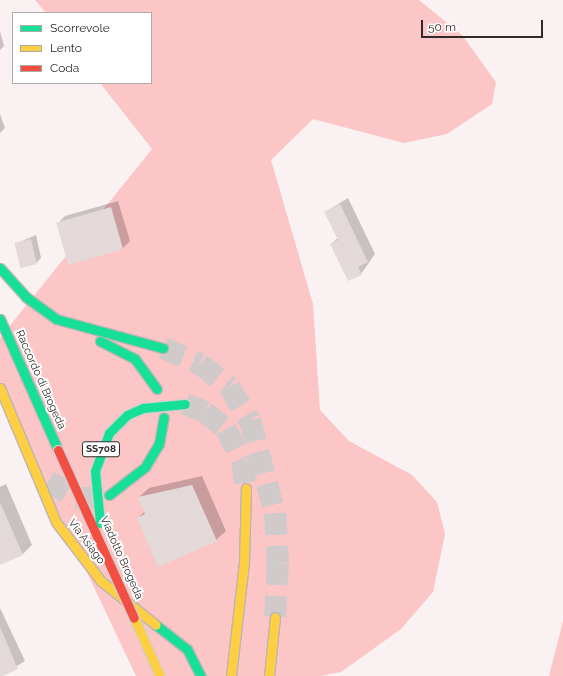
<!DOCTYPE html>
<html>
<head>
<meta charset="utf-8">
<style>
  body { margin:0 }
  #map { position:relative; width:563px; height:676px; overflow:hidden; background:#faf2f2; font-family:Raleway,sans-serif }
  div>[style] { position:absolute }
  .green>* { inset:0; background:#fcc5c6 }
  .shadow>* { inset:0; background:#0003 }
  .building>* { inset:0; background:#e4d9d9; transform-origin:0 0 }
  .secondary-tunnel>* { height:22px; margin-top:-11px; transform-origin:0; background:repeating-linear-gradient(90deg,#d1caca 0 22px,transparent 0 33px) }
  .primary-tunnel>* { height:22px; margin-top:-11px; transform-origin:0; background:repeating-linear-gradient(90deg,#d1caca 0 22px,transparent 0 33px) }
  .roads { filter:drop-shadow(1px 0 #bbb5b5) drop-shadow(-1px 0 #bbb5b5) drop-shadow(0 1px #bbb5b5) drop-shadow(0 -1px #bbb5b5) }
  .fast>* { height:9px; margin:-4.5px; padding:0 4.5px; transform-origin:4.5px; border-radius:4.5px; background:#16e098 }
  .slow>* { height:9px; margin:-4.5px; padding:0 4.5px; transform-origin:4.5px; border-radius:4.5px; background:#ffcf43 }
  .bridges { filter:drop-shadow(1px 0 #d4cfcf) drop-shadow(-1px 0 #d4cfcf) drop-shadow(0 1px #d4cfcf) drop-shadow(0 -1px #d4cfcf) }
  .fast-bridge>* { height:9px; margin:-4.5px; padding:0 4.5px; transform-origin:4.5px; border-radius:4.5px; background:#16e098 }
  .slow-bridge>* { height:9px; margin:-4.5px; padding:0 4.5px; transform-origin:4.5px; border-radius:4.5px; background:#ffcf43 }
  .jam-bridge>* { height:9px; margin:-4.5px; padding:0 4.5px; transform-origin:4.5px; border-radius:4.5px; background:#f24e42 }
  span { translate:-50% -50%; white-space:nowrap; text-align:center; line-height:1.15; -webkit-text-stroke:4px #fff; paint-order:stroke }
  .shield-label span { padding:1px 3px; background:#fff; border:1px solid; border-radius:3px; -webkit-text-stroke-width:0 }
  .shield-label { font-size:10px; color:#2f2929; font-weight:700 }
  .street-label { font-size:11px; color:#2f2929 }
  .legend { position:absolute; left:12px; top:12px; width:140px; height:72px; box-sizing:border-box; background:#fff; border:1px solid #aca9a9; margin:0; padding:5px 7px; list-style:none; font-size:12px; color:#2f2929 }
  .legend li { display:flex; align-items:center; gap:8px; height:20px }
  .legend b { width:20px; border:1px solid #aca9a9 }
  .scale { position:absolute; left:421px; top:20px; width:122px; height:18px; box-sizing:border-box; border:2px solid #2f2929; border-top:0; padding-left:5px; font-size:12px; line-height:14px; white-space:nowrap; color:#2f2929; -webkit-text-stroke:3px #fff; paint-order:stroke }
</style>
</head>
<body>
<div id="map">
  <div class="green">
    <i style="clip-path:polygon(35px 0,419px 0,462px 35px,496px 82px,492px 104px,447px 134px,404px 143px,313px 119px,271px 160px,313px 304px,320px 410px,349px 441px,412px 475px,437px 502px,445px 534px,433px 592px,401px 629px,341px 672px,320px 676px,136px 676px,0 389px,0 338px,152px 149px,100px 83px,151px 83px,151px 13px,46px 13px)"></i>
    <i style="clip-path:polygon(563px 621px,563px 676px,549px 676px)"></i>
  </div>
  <div class="shadow">
    <i style="clip-path:polygon(0 31px,4px 46px,0 50px)"></i>
    <i style="clip-path:polygon(0 114px,5px 128px,0 133px)"></i>
    <i style="clip-path:polygon(348px 198px,375px 254px,361px 274px,331px 244px,338px 238px,325px 212px)"></i>
    <i style="clip-path:polygon(118px 201px,130px 241px,123px 248px,57px 224px,65px 216px)"></i>
    <i style="clip-path:polygon(36px 235px,41px 258px,36px 263px,15px 244px)"></i>
    <i style="clip-path:polygon(202px 476px,226px 531px,216px 540px,138px 518px,145px 511px,139px 497px,149px 488px)"></i>
    <i style="clip-path:polygon(6px 484px,32px 545px,23px 554px,0 564px,0 487px)"></i>
    <i style="clip-path:polygon(0 608px,25px 661px,1px 676px,0 676px)"></i>
  </div>
  <div class="building">
    <i style="clip-path:polygon(340px 204px,368px 262px,358px 267px,362px 275px,348px 281px,330px 244px,338px 240px,324px 212px)"></i>
    <i style="left:111px;top:207px;width:44px;height:57px;rotate:74deg"></i>
    <i style="left:31px;top:239px;width:26px;height:17px;rotate:77deg"></i>
    <i style="clip-path:polygon(192px 485px,217px 541px,158px 567px,137px 518px,145px 514px,138px 497px)"></i>
    <i style="clip-path:polygon(0 502px,23px 555px,0 565px)"></i>
    <i style="clip-path:polygon(0 627px,18px 669px,3px 676px,0 676px)"></i>
  </div>
  <div class="secondary-tunnel">
    <i style="left:163px;top:348px;width:40px;rotate:23.4deg"></i>
    <i style="left:200px;top:364px;width:37px;rotate:38deg"></i>
    <i style="left:229px;top:387px;width:39px;rotate:58deg"></i>
    <i style="left:250px;top:420px;width:96px;rotate:75deg"></i>
    <i style="left:275px;top:513px;width:50px;rotate:86.6deg"></i>
    <i style="left:278px;top:563px;width:54px;rotate:93.2deg"></i>
    <i style="left:48px;top:481px;width:32px;rotate:32deg"></i>
    <i style="left:75px;top:498px;width:20px"></i>
  </div>
  <div class="primary-tunnel">
    <i style="left:185px;top:404px;width:22px;rotate:22deg"></i>
    <i style="left:205px;top:412px;width:27px;rotate:39deg"></i>
    <i style="left:226px;top:429px;width:36px;rotate:63deg"></i>
    <i style="left:242px;top:461px;width:27px;rotate:82deg"></i>
  </div>
  <div class="roads">
    <div class="fast">
      <i style="left:0;top:268px;width:39px;rotate:48deg"></i>
      <i style="left:26px;top:297px;width:37px;rotate:36deg"></i>
      <i style="left:56px;top:319px;width:111px;rotate:15.2deg"></i>
      <i style="left:0;top:319px;width:143px;rotate:66.1deg"></i>
      <i style="left:100px;top:341px;width:39px;rotate:27deg"></i>
      <i style="left:135px;top:359px;width:37px;rotate:54deg"></i>
      <i style="left:109px;top:495px;width:46px;rotate:-37.9deg"></i>
      <i style="left:145px;top:467px;width:27px;rotate:-59deg"></i>
      <i style="left:159px;top:444px;width:27px;rotate:-80deg"></i>
      <i style="left:156px;top:625px;width:39px;rotate:38deg"></i>
      <i style="left:187px;top:649px;width:30px;rotate:63deg"></i>
    </div>
    <div class="slow">
      <i style="left:0;top:388px;width:145px;rotate:67.3deg"></i>
      <i style="left:56px;top:522px;width:74px;rotate:52.7deg"></i>
      <i style="left:101px;top:581px;width:70px;rotate:38.7deg"></i>
      <i style="left:231px;top:676px;width:115px;rotate:-83.5deg"></i>
      <i style="left:244px;top:562px;width:74px;rotate:-88.5deg"></i>
      <i style="left:269px;top:676px;width:59px;rotate:-84.2deg"></i>
    </div>
  </div>
  <div class="bridges">
    <div class="fast-bridge">
      <i style="left:100px;top:523px;width:52px;rotate:-95.5deg"></i>
      <i style="left:95px;top:471px;width:40px;rotate:-69.8deg"></i>
      <i style="left:109px;top:433px;width:25px;rotate:-45deg"></i>
      <i style="left:127px;top:415px;width:17px;rotate:-24deg"></i>
      <i style="left:143px;top:408px;width:42px;rotate:-5.4deg"></i>
    </div>
    <div class="slow-bridge">
      <i style="left:134px;top:618px;width:64px;rotate:65.9deg"></i>
    </div>
    <div class="jam-bridge">
      <i style="left:58px;top:450px;width:184px;rotate:65.7deg"></i>
    </div>
  </div>
  <div class="shield-label">
    <span style="left:101px;top:449px">SS708</span>
  </div>
  <div class="street-label">
    <span style="left:40px;top:380px;rotate:66deg">Raccordo di Brogeda</span>
    <span style="left:86px;top:542px;rotate:53deg">Via Asiago</span>
    <span style="left:121px;top:558px;rotate:66deg">Viadotto Brogeda</span>
  </div>
  <ul class="legend">
  <li><b style="height:5px;background:#16e098"></b>Scorrevole</li>
  <li><b style="height:5px;background:#ffcf43"></b>Lento</li>
  <li><b style="height:5px;background:#f24e42"></b>Coda</li>
  </ul>
  <div class="scale">50 m</div>
</div>
</body>
</html>
